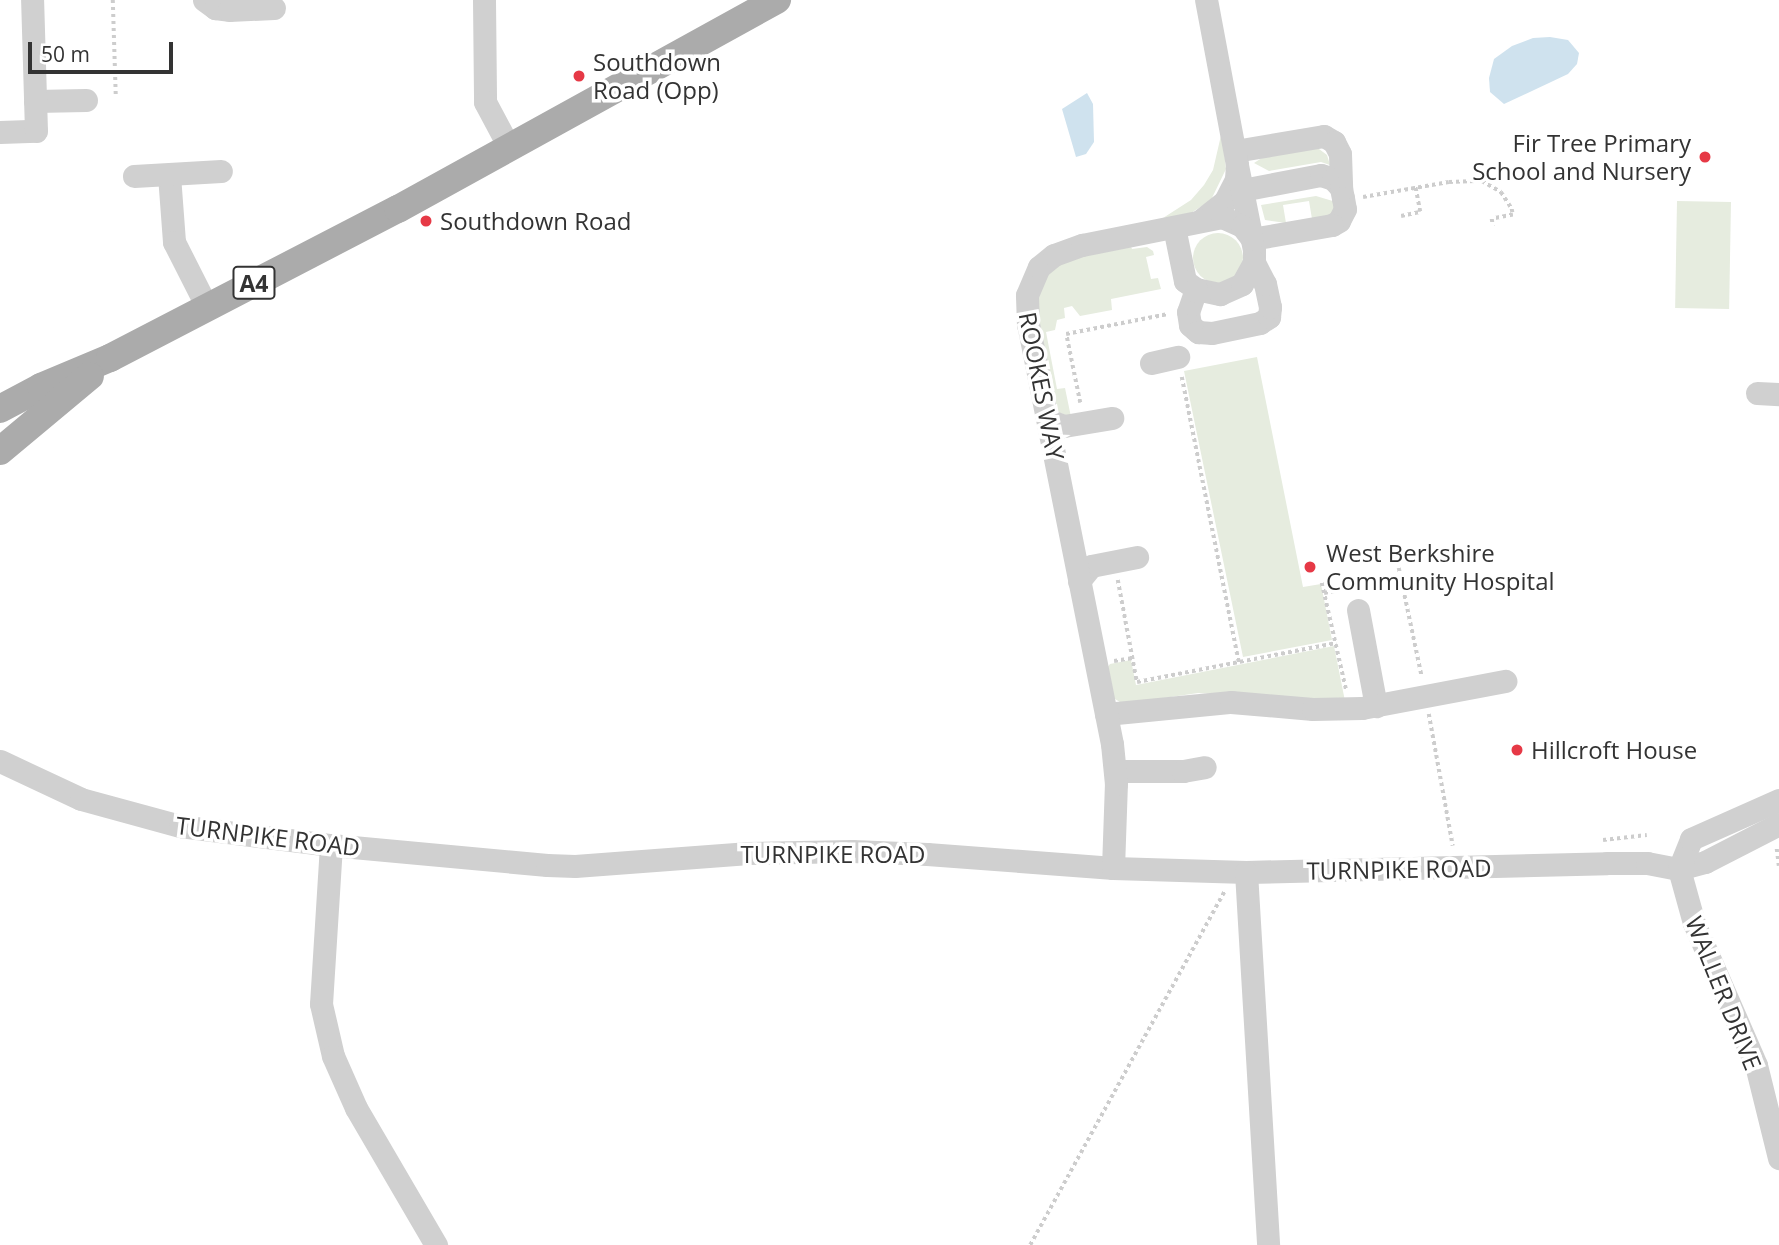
<!DOCTYPE html>
<html>
<head>
<meta charset="utf-8">
<style>
  body { margin:0 }
  #map { position:relative; width:1779px; height:1245px; overflow:hidden; background:#fff; font-family:"Open Sans",sans-serif }
  div>[style] { position:absolute }
  .green>* { inset:0; background:#e6ecdf; transform-origin:0 0 }
  .round { border-radius:50% }
  .water>* { inset:0; background:#cfe2ee }
  .path>* { height:3.5px; margin-top:-1.75px; transform-origin:0; background:repeating-linear-gradient(90deg,#cdcdcd 0 3.5px,transparent 0 7px) }
  .minor>* { height:23px; margin:-11.5px; padding:0 11.5px; transform-origin:11.5px; border-radius:11.5px; background:#d0d0d0 }
  .major>* { height:28px; margin:-14px; padding:0 14px; transform-origin:14px; border-radius:14px; background:#ababab }
  .dots>* { width:19px; height:19px; translate:-50% -50%; box-sizing:border-box; border:4px solid #fff; border-radius:50% }
  span { translate:-50% -50%; white-space:nowrap; text-align:center; line-height:1.15; -webkit-text-stroke:7px #fff; paint-order:stroke }
  .shield-label span { padding:2px 5px; background:#fff; border:2px solid; border-radius:5px; -webkit-text-stroke-width:0 }
  .shield-label { font-size:23px; color:#333; font-weight:700 }
  .poi-label { font-size:24px; color:#333 }
  .left { translate:0 -50%; text-align:left }
  .right { translate:-100% -50%; text-align:right }
  .street-label { font-size:24px; color:#333 }
  .scale { position:absolute; left:28px; top:42px; width:145px; height:32px; box-sizing:border-box; border:4px solid #333; border-top:0; padding-left:9px; font-size:21px; line-height:24px; white-space:nowrap; color:#333; -webkit-text-stroke:5px #fff; paint-order:stroke }
</style>
</head>
<body>
<div id="map">
  <div class="green">
    <i style="clip-path:polygon(1222px 131px,1226px 169px,1211px 200px,1188px 215px,1163px 218px,1191px 200px,1204px 185px,1213px 170px)"></i>
    <i style="clip-path:polygon(1315px 146px,1327px 155px,1330px 165px,1321px 162px,1269px 171px,1254px 163px,1268px 154px)"></i>
    <i style="clip-path:polygon(1316px 196px,1336px 202px,1332px 215px,1312px 219px,1309px 201px,1283px 205px,1286px 223px,1265px 220px,1261px 205px)"></i>
    <i style="left:1677px;top:201px;width:54px;height:107px;rotate:1deg"></i>
    <i class="round" style="left:1193px;top:233px;width:50px;height:50px"></i>
    <i style="clip-path:polygon(1130px 244px,1132px 249px,1147px 247px,1153px 251px,1154px 255px,1146px 257px,1151px 279px,1158px 278px,1161px 289px,1111px 299px,1112px 310px,1080px 316px,1072px 306px,1064px 308px,1065px 318px,1057px 320px,1055px 330px,1046px 332px,1057px 389px,1065px 388px,1071px 417px,1055px 411px,1036px 315px,1040px 288px,1050px 272px,1064px 261px)"></i>
    <i style="clip-path:polygon(1257px 357px,1303px 587px,1321px 584px,1332px 640px,1243px 657px,1184px 371px)"></i>
    <i style="clip-path:polygon(1334px 646px,1345px 701px,1198px 693px,1123px 704px,1112px 697px,1107px 668px,1110px 664px,1131px 660px,1136px 685px)"></i>
  </div>
  <div class="water">
    <i style="clip-path:polygon(1550px 37px,1568px 40px,1579px 53px,1577px 64px,1568px 74px,1504px 104px,1490px 92px,1489px 78px,1494px 59px,1512px 46px,1533px 38px)"></i>
    <i style="clip-path:polygon(1087px 93px,1093px 104px,1094px 142px,1086px 154px,1076px 157px,1062px 109px)"></i>
  </div>
  <div class="path">
    <i style="left:113px;top:0;width:98px;rotate:88.2deg"></i>
    <i style="left:1363px;top:197px;width:87px;rotate:-9.9deg"></i>
    <i style="left:1449px;top:182px;width:33px;rotate:-2deg"></i>
    <i style="left:1482px;top:181px;width:22px;rotate:30deg"></i>
    <i style="left:1501px;top:192px;width:20px;rotate:57deg"></i>
    <i style="left:1512px;top:209px;width:6px;rotate:81deg"></i>
    <i style="left:1513px;top:215px;width:21px;rotate:169deg"></i>
    <i style="left:1492px;top:219px;width:7px;rotate:82deg"></i>
    <i style="left:1401px;top:216px;width:19px;rotate:-12deg"></i>
    <i style="left:1420px;top:212px;width:25px;rotate:-101deg"></i>
    <i style="left:1182px;top:377px;width:291px;rotate:78.7deg"></i>
    <i style="left:1080px;top:403px;width:70px;rotate:-101.5deg"></i>
    <i style="left:1066px;top:334px;width:104px;rotate:-11.1deg"></i>
    <i style="left:1399px;top:568px;width:111px;rotate:78.1deg"></i>
    <i style="left:1118px;top:580px;width:104px;rotate:79.4deg"></i>
    <i style="left:1137px;top:682px;width:203px;rotate:-11.1deg"></i>
    <i style="left:1322px;top:583px;width:109px;rotate:77.2deg"></i>
    <i style="left:1324px;top:593px;width:78px;rotate:-11deg"></i>
    <i style="left:1114px;top:661px;width:19px;rotate:-9deg"></i>
    <i style="left:1429px;top:714px;width:134px;rotate:79.7deg"></i>
    <i style="left:1603px;top:840px;width:44px;rotate:-6.5deg"></i>
    <i style="left:1777px;top:849px;width:17px;rotate:83deg"></i>
    <i style="left:1030px;top:1245px;width:403px;rotate:-61.2deg"></i>
  </div>
  <div class="minor">
    <i style="left:204px;top:0;width:14px;rotate:36deg"></i>
    <i style="left:215px;top:8px;width:14px;rotate:8deg"></i>
    <i style="left:229px;top:10px;width:45px;rotate:-2.5deg"></i>
    <i style="left:484px;top:0;width:102px;rotate:89.4deg"></i>
    <i style="left:485px;top:102px;width:51px;rotate:61.9deg"></i>
    <i style="left:35px;top:101px;width:51px;rotate:-1.1deg"></i>
    <i style="left:0;top:132px;width:36px;rotate:-2deg"></i>
    <i style="left:36px;top:131px;width:131px;rotate:-91.7deg"></i>
    <i style="left:1235px;top:151px;width:90px;rotate:-9.6deg"></i>
    <i style="left:1324px;top:136px;width:12px;rotate:31deg"></i>
    <i style="left:1334px;top:142px;width:13px;rotate:63deg"></i>
    <i style="left:1340px;top:154px;width:34px;rotate:88deg"></i>
    <i style="left:169px;top:175px;width:67px;rotate:85.7deg"></i>
    <i style="left:174px;top:242px;width:73px;rotate:63.1deg"></i>
    <i style="left:134px;top:176px;width:87px;rotate:-3.3deg"></i>
    <i style="left:1242px;top:190px;width:80px;rotate:-10.8deg"></i>
    <i style="left:1321px;top:175px;width:13px;rotate:18deg"></i>
    <i style="left:1333px;top:179px;width:12px;rotate:48deg"></i>
    <i style="left:1341px;top:188px;width:10px;rotate:79deg"></i>
    <i style="left:1343px;top:198px;width:11px;rotate:80deg"></i>
    <i style="left:1345px;top:209px;width:13px;rotate:117deg"></i>
    <i style="left:1339px;top:221px;width:8px;rotate:150deg"></i>
    <i style="left:1332px;top:225px;width:81px;rotate:170.1deg"></i>
    <i style="left:1201px;top:220px;width:31px;rotate:-38deg"></i>
    <i style="left:1225px;top:201px;width:25px;rotate:-63deg"></i>
    <i style="left:1236px;top:179px;width:14px;rotate:-86deg"></i>
    <i style="left:1237px;top:165px;width:168px;rotate:-100.6deg"></i>
    <i style="left:1174px;top:227px;width:55px;rotate:78.5deg"></i>
    <i style="left:1185px;top:281px;width:14px;rotate:36deg"></i>
    <i style="left:1196px;top:289px;width:25px;rotate:12deg"></i>
    <i style="left:1220px;top:294px;width:24px;rotate:-24deg"></i>
    <i style="left:1242px;top:284px;width:25px;rotate:-61deg"></i>
    <i style="left:1254px;top:262px;width:12px;rotate:-90deg"></i>
    <i style="left:1254px;top:250px;width:87px;rotate:-101.3deg"></i>
    <i style="left:1196px;top:289px;width:24px;rotate:109deg"></i>
    <i style="left:1188px;top:312px;width:13px;rotate:81deg"></i>
    <i style="left:1190px;top:325px;width:11px;rotate:41deg"></i>
    <i style="left:1198px;top:332px;width:14px;rotate:4deg"></i>
    <i style="left:1212px;top:333px;width:49px;rotate:-11.8deg"></i>
    <i style="left:1260px;top:323px;width:11px;rotate:-34deg"></i>
    <i style="left:1269px;top:317px;width:10px;rotate:-84deg"></i>
    <i style="left:1270px;top:307px;width:24px;rotate:-102deg"></i>
    <i style="left:1265px;top:284px;width:25px;rotate:-117deg"></i>
    <i style="left:1151px;top:363px;width:28px;rotate:-13deg"></i>
    <i style="left:1757px;top:393px;width:22px;rotate:3deg"></i>
    <i style="left:1048px;top:420px;width:17px;rotate:21deg"></i>
    <i style="left:1064px;top:426px;width:49px;rotate:-9.5deg"></i>
    <i style="left:1079px;top:581px;width:19px;rotate:-51deg"></i>
    <i style="left:1091px;top:566px;width:47px;rotate:-11.1deg"></i>
    <i style="left:1358px;top:610px;width:98px;rotate:79.4deg"></i>
    <i style="left:1106px;top:714px;width:126px;rotate:-5.5deg"></i>
    <i style="left:1231px;top:702px;width:82px;rotate:4.9deg"></i>
    <i style="left:1313px;top:709px;width:49px;rotate:-1.2deg"></i>
    <i style="left:1362px;top:708px;width:146px;rotate:-10.7deg"></i>
    <i style="left:0;top:761px;width:89px;rotate:25.1deg"></i>
    <i style="left:81px;top:799px;width:103px;rotate:15.3deg"></i>
    <i style="left:180px;top:826px;width:152px;rotate:7.2deg"></i>
    <i style="left:331px;top:845px;width:217px;rotate:5.3deg"></i>
    <i style="left:547px;top:865px;width:28px;rotate:2deg"></i>
    <i style="left:575px;top:866px;width:171px;rotate:-4.3deg"></i>
    <i style="left:746px;top:853px;width:106px;rotate:-1.1deg"></i>
    <i style="left:852px;top:851px;width:75px;rotate:2.3deg"></i>
    <i style="left:927px;top:854px;width:187px;rotate:4.3deg"></i>
    <i style="left:1113px;top:868px;width:133px;rotate:1.7deg"></i>
    <i style="left:1246px;top:872px;width:361px;rotate:-1.4deg"></i>
    <i style="left:1607px;top:863px;width:40px"></i>
    <i style="left:1647px;top:863px;width:33px;rotate:11deg"></i>
    <i style="left:1679px;top:869px;width:27px;rotate:-15deg"></i>
    <i style="left:1705px;top:862px;width:83px;rotate:-27.2deg"></i>
    <i style="left:1116px;top:771px;width:67px"></i>
    <i style="left:1183px;top:771px;width:22px;rotate:-10deg"></i>
    <i style="left:331px;top:845px;width:159px;rotate:93.6deg"></i>
    <i style="left:321px;top:1004px;width:53px;rotate:77deg"></i>
    <i style="left:333px;top:1056px;width:57px;rotate:66.1deg"></i>
    <i style="left:356px;top:1108px;width:159px;rotate:59.7deg"></i>
    <i style="left:1113px;top:868px;width:84px;rotate:-88deg"></i>
    <i style="left:1116px;top:784px;width:40px;rotate:-95.7deg"></i>
    <i style="left:1112px;top:744px;width:427px;rotate:-101.3deg"></i>
    <i style="left:1028px;top:325px;width:30px;rotate:-92deg"></i>
    <i style="left:1027px;top:295px;width:30px;rotate:-67deg"></i>
    <i style="left:1039px;top:267px;width:19px;rotate:-39deg"></i>
    <i style="left:1054px;top:255px;width:30px;rotate:-20deg"></i>
    <i style="left:1082px;top:245px;width:143px;rotate:-11.3deg"></i>
    <i style="left:1222px;top:217px;width:22px;rotate:24deg"></i>
    <i style="left:1242px;top:226px;width:16px;rotate:52deg"></i>
    <i style="left:1679px;top:869px;width:56px;rotate:74.5deg"></i>
    <i style="left:1694px;top:923px;width:155px;rotate:66.4deg"></i>
    <i style="left:1756px;top:1065px;width:96px;rotate:76.1deg"></i>
    <i style="left:1679px;top:869px;width:32px;rotate:-68deg"></i>
    <i style="left:1691px;top:839px;width:96px;rotate:-23.9deg"></i>
    <i style="left:1246px;top:872px;width:374px;rotate:86.6deg"></i>
  </div>
  <div class="major">
    <i style="left:0;top:409px;width:47px;rotate:-28.2deg"></i>
    <i style="left:41px;top:387px;width:75px;rotate:-22.8deg"></i>
    <i style="left:110px;top:358px;width:324px;rotate:-27.4deg"></i>
    <i style="left:398px;top:209px;width:433px;rotate:-28.9deg"></i>
    <i style="left:0;top:451px;width:117px;rotate:-39.8deg"></i>
  </div>
  <div class="dots">
    <i style="left:579px;top:76px;background:#e63946"></i>
    <i style="left:1705px;top:157px;background:#e63946"></i>
    <i style="left:426px;top:221px;background:#e63946"></i>
    <i style="left:1310px;top:567px;background:#e63946"></i>
    <i style="left:1517px;top:750px;background:#e63946"></i>
  </div>
  <div class="shield-label">
    <span style="left:254px;top:283px">A4</span>
  </div>
  <div class="poi-label">
    <span class="left" style="left:593px;top:76px">Southdown<br>Road (Opp)</span>
    <span class="right" style="left:1691px;top:157px">Fir Tree Primary<br>School and Nursery</span>
    <span class="left" style="left:440px;top:221px">Southdown Road</span>
    <span class="left" style="left:1326px;top:567px">West Berkshire<br>Community Hospital</span>
    <span class="left" style="left:1531px;top:750px">Hillcroft House</span>
  </div>
  <div class="street-label">
    <span style="left:1042px;top:386px;rotate:79deg">ROOKES WAY</span>
    <span style="left:268px;top:836px;rotate:7deg">TURNPIKE ROAD</span>
    <span style="left:833px;top:854px">TURNPIKE ROAD</span>
    <span style="left:1399px;top:869px;rotate:-1deg">TURNPIKE ROAD</span>
    <span style="left:1724px;top:993px;rotate:68deg">WALLER DRIVE</span>
  </div>
  <div class="scale">50 m</div>
</div>
</body>
</html>
